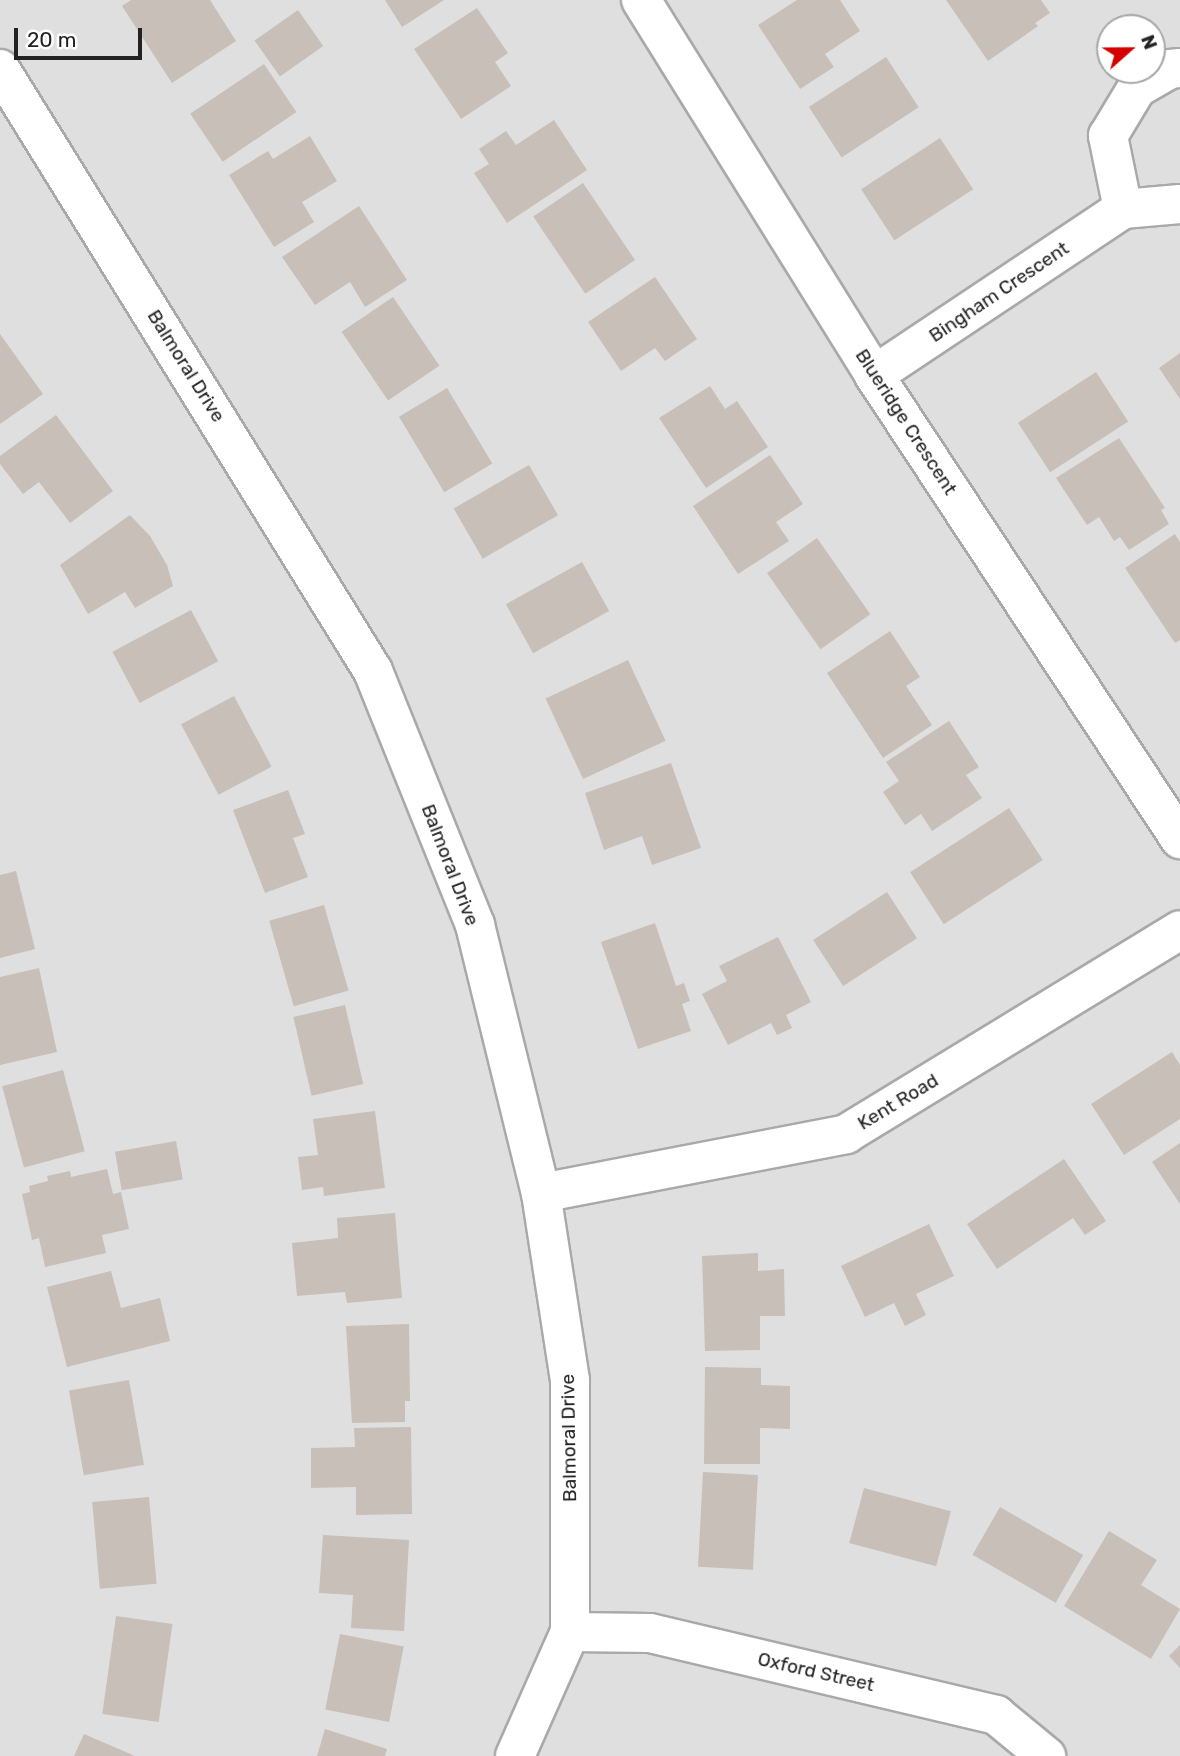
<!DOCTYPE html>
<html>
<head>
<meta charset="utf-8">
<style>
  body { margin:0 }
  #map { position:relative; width:1180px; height:1756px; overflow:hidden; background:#f2efe9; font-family:Rubik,sans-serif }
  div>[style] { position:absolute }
  .residential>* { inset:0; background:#e0dfdf }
  .building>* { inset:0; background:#c7bfb8; transform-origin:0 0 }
  .roads { filter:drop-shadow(2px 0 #a9a9a9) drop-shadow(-2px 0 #a9a9a9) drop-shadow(0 2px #a9a9a9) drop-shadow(0 -2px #a9a9a9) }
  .minor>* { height:38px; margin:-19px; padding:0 19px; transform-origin:19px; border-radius:19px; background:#fff }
  .tertiary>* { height:38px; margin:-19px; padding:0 19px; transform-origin:19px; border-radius:19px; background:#fff }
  span { translate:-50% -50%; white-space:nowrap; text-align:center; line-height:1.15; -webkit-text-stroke:7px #fff; paint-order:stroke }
  .street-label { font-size:19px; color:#222 }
  .north { position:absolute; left:1096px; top:14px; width:70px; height:70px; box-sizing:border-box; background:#fff; border:2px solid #a7a7a7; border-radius:50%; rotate:69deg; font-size:19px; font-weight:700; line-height:28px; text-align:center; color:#222 }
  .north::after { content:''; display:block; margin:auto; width:24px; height:32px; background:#d40000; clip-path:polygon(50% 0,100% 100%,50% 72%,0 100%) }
  .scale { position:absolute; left:14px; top:28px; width:128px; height:32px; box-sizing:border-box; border:4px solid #222; border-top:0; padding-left:9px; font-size:21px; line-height:24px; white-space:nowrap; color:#222; -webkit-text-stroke:5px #fff; paint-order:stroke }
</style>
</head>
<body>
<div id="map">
  <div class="residential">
    <i style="clip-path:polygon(evenodd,0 0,1180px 0,1180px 1756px,0 1756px,0 0,1110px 28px,1152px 28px,1152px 70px,1110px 70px,1110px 28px)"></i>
  </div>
  <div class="building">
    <i style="clip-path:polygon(131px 0,210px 0,236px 41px,172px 83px,122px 6px)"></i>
    <i style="clip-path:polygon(385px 0,444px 0,402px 27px)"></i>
    <i style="clip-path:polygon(797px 0,840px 0,860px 31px,825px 54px,834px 67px,800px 89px,758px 25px)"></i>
    <i style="clip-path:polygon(946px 0,1041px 0,1050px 13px,1035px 23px,1038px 26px,988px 61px)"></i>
    <i style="clip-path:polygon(477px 8px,508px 53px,495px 62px,511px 86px,461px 119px,414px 49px)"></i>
    <i style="left:298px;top:10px;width:44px;height:53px;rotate:55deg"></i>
    <i style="left:886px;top:57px;width:60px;height:92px;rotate:57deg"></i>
    <i style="left:264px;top:64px;width:58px;height:89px;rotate:56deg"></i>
    <i style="clip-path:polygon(554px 120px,587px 170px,507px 223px,474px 173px,489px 164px,479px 149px,506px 131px,516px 145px)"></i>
    <i style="clip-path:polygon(310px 136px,337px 181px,302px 202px,314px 222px,274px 247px,229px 175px,268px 151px,273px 159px)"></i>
    <i style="left:940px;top:138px;width:61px;height:94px;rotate:57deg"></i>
    <i style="left:583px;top:183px;width:93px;height:60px;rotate:56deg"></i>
    <i style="clip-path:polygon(359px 206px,407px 280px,365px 307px,350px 282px,315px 305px,282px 257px)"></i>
    <i style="clip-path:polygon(655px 277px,697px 339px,665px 361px,655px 348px,621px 371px,588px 322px)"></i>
    <i style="left:393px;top:297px;width:83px;height:62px;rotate:56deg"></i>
    <i style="clip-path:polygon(0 334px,43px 394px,0 424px)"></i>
    <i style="clip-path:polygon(1180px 353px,1180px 399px,1159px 368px)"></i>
    <i style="left:1096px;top:372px;width:59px;height:93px;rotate:57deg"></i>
    <i style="clip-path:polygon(710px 386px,725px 409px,737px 401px,768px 447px,706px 488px,659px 418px)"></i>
    <i style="left:447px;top:388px;width:88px;height:56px;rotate:59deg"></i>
    <i style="clip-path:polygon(56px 415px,113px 491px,70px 523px,39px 482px,23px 494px,0 464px,0 456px)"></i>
    <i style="clip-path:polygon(1119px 438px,1165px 508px,1161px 510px,1169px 524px,1129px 550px,1120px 537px,1114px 541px,1099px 517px,1087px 525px,1056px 478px)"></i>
    <i style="clip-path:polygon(770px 455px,803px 504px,776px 522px,789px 541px,738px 574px,693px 506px)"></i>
    <i style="left:529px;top:465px;width:58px;height:87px;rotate:60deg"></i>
    <i style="clip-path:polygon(130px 515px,150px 536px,167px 565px,173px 586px,135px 608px,125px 592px,88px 614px,60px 565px)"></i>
    <i style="clip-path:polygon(1175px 534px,1180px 542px,1180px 640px,1175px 643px,1125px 568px)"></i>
    <i style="left:817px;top:538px;width:93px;height:61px;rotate:55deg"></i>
    <i style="left:582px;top:562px;width:56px;height:87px;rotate:61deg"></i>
    <i style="left:191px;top:610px;width:58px;height:89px;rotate:62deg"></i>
    <i style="clip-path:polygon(890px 631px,920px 677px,906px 686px,932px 725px,883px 758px,827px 673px)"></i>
    <i style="left:628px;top:660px;width:89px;height:91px;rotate:65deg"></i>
    <i style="left:234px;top:696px;width:80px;height:60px;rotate:62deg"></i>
    <i style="clip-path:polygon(949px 721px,979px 767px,966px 775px,982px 798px,932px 831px,921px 814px,905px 825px,883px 792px,899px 781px,886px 762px)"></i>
    <i style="clip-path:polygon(671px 763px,701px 848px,652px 865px,642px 836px,604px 850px,585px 793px)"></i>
    <i style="clip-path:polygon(288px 790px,305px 834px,293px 838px,308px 877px,265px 893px,233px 810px)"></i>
    <i style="left:1009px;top:808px;width:62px;height:118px;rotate:57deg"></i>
    <i style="clip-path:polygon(16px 871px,35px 949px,0 958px,0 875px)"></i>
    <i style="left:887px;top:892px;width:55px;height:88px;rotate:57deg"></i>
    <i style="left:324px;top:905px;width:89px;height:57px;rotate:74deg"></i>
    <i style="clip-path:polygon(655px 923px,676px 986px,684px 983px,690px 1001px,682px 1004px,691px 1031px,638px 1049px,601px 942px)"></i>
    <i style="clip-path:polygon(778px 937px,811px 1002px,786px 1015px,792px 1028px,777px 1035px,771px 1023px,728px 1045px,702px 994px,727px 981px,719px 966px)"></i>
    <i style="clip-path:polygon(39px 968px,57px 1052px,0 1065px,0 977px)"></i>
    <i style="left:345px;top:1005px;width:81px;height:53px;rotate:77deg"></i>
    <i style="clip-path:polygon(1172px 1052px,1180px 1065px,1180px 1119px,1124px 1155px,1091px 1104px)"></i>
    <i style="left:63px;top:1070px;width:84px;height:63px;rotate:75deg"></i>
    <i style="clip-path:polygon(375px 1111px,385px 1188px,324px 1196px,323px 1187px,302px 1190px,298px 1157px,318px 1155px,313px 1119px)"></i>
    <i style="left:176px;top:1141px;width:39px;height:62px;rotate:80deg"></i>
    <i style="clip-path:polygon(1180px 1143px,1180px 1204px,1152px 1162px)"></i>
    <i style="clip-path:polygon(1064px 1159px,1106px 1221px,1085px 1235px,1073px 1218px,997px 1269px,967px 1224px)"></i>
    <i style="clip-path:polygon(107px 1169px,113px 1194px,121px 1192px,129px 1229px,102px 1235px,106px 1253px,45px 1267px,39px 1238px,32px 1240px,22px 1194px,30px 1192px,29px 1186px,48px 1181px,47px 1176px,70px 1171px,71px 1177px)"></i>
    <i style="clip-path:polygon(395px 1213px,402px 1298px,347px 1303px,345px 1292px,297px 1296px,292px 1243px,338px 1238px,337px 1218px)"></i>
    <i style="clip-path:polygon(929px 1224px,954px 1276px,916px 1294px,926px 1315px,905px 1326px,894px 1303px,865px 1317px,841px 1266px)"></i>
    <i style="clip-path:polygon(758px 1253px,758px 1271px,784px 1269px,785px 1316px,760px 1316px,760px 1350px,705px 1351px,702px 1256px)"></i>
    <i style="clip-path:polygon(111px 1271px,121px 1308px,160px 1298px,170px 1341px,67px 1367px,47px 1287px)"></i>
    <i style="clip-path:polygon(409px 1324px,410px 1401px,405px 1401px,405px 1422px,352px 1423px,346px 1326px)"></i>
    <i style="clip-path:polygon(705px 1367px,761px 1368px,761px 1385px,790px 1386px,790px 1429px,760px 1428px,760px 1464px,704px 1464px)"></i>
    <i style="left:129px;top:1380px;width:86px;height:61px;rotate:80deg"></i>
    <i style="clip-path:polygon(411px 1427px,412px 1514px,356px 1515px,356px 1487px,311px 1488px,311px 1448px,355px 1447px,354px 1428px)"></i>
    <i style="left:703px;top:1472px;width:55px;height:95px;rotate:3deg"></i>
    <i style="left:864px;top:1488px;width:90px;height:57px;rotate:15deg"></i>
    <i style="left:149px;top:1497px;width:87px;height:57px;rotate:85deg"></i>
    <i style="left:1000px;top:1507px;width:96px;height:55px;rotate:30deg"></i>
    <i style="clip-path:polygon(1109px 1531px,1157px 1560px,1141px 1585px,1180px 1609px,1151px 1659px,1064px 1606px)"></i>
    <i style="clip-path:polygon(323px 1535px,409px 1540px,404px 1631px,351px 1628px,353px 1595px,319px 1593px)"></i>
    <i style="left:116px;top:1616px;width:57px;height:99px;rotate:8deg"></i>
    <i style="left:340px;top:1634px;width:65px;height:77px;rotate:11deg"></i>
    <i style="clip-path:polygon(1180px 1645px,1180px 1668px,1169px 1656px)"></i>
    <i style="clip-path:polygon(325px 1729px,387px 1749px,385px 1756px,317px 1756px)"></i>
    <i style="clip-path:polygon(84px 1734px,135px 1756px,74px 1756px)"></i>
  </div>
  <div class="roads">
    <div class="minor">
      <i style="left:641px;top:0;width:441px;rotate:58.1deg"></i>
      <i style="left:874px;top:375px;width:556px;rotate:56.6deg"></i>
      <i style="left:1123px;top:209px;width:75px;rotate:-101.6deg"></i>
      <i style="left:1108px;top:136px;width:56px;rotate:-58.9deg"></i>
      <i style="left:1137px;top:88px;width:38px;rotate:-30deg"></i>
      <i style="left:1170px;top:69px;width:10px;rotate:-6deg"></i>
      <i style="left:874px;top:375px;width:299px;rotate:-33.7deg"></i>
      <i style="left:1123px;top:209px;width:57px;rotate:-5deg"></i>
      <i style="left:541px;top:1193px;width:311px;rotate:-10.9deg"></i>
      <i style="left:846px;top:1134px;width:391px;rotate:-31.4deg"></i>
      <i style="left:515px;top:1756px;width:136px;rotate:-66.1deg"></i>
    </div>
    <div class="tertiary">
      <i style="left:0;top:69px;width:708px;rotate:58.22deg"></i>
      <i style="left:373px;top:671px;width:274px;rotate:68.1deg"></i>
      <i style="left:475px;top:925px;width:276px;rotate:76.2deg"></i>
      <i style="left:541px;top:1193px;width:189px;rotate:81.2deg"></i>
      <i style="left:570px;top:1380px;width:252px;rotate:90deg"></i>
      <i style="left:570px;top:1632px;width:80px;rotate:0.7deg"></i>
      <i style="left:650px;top:1633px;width:356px;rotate:13.3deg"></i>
      <i style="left:996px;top:1715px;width:65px;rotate:39.4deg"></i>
    </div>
  </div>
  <div class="street-label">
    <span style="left:999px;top:292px;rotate:-34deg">Bingham Crescent</span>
    <span style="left:186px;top:366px;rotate:58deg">Balmoral Drive</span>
    <span style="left:906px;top:422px;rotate:57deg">Blueridge Crescent</span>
    <span style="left:450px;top:865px;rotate:69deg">Balmoral Drive</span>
    <span style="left:898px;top:1102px;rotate:-31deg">Kent Road</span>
    <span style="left:569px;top:1438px;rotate:-91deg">Balmoral Drive</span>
    <span style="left:816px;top:1672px;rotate:13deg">Oxford Street</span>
  </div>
  <div class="north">N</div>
  <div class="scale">20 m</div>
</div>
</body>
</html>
